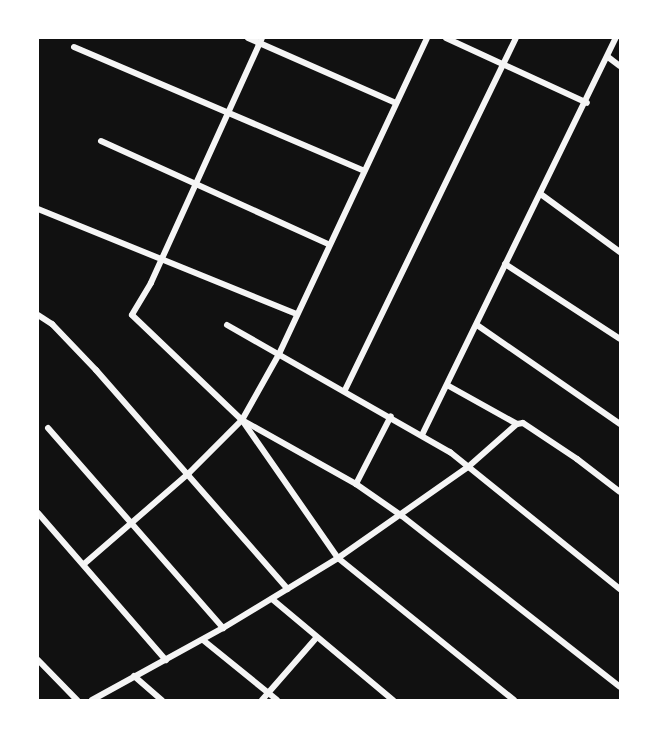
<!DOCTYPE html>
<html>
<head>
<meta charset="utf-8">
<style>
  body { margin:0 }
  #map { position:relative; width:658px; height:738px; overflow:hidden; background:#111; font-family:Mulish,sans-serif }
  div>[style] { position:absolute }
  .minor>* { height:6px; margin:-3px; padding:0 3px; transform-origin:3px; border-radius:3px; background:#f5f5f5 }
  span { translate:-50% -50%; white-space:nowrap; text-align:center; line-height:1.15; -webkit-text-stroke:5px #fff; paint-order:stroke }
  .frame { position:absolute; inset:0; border:39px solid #fff; pointer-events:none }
</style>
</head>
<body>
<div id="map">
  <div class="minor">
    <i style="left:248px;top:38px;width:159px;rotate:23.7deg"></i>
    <i style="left:262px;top:38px;width:269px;rotate:114.4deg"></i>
    <i style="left:151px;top:283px;width:37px;rotate:121deg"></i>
    <i style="left:132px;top:315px;width:152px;rotate:43.7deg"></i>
    <i style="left:242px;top:420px;width:168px;rotate:55.2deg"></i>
    <i style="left:338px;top:558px;width:226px;rotate:38.9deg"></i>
    <i style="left:446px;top:38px;width:155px;rotate:24.7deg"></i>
    <i style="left:74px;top:47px;width:314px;rotate:23.1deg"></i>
    <i style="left:608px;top:57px;width:15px;rotate:37deg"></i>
    <i style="left:101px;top:141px;width:249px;rotate:24.4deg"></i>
    <i style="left:542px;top:195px;width:97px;rotate:36.2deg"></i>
    <i style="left:38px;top:209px;width:279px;rotate:22.1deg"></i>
    <i style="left:505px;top:264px;width:137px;rotate:33.1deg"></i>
    <i style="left:38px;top:315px;width:17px;rotate:33deg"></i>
    <i style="left:52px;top:324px;width:64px;rotate:46.3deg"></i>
    <i style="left:96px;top:370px;width:291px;rotate:48.8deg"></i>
    <i style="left:227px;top:325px;width:257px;rotate:29.7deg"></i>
    <i style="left:450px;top:452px;width:218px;rotate:38.9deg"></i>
    <i style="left:477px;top:325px;width:174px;rotate:34.7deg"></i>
    <i style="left:447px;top:385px;width:80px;rotate:29.1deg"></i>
    <i style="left:345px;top:390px;width:391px;rotate:-64.1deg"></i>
    <i style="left:242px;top:420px;width:76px;rotate:-60.7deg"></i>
    <i style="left:279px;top:354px;width:349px;rotate:-64.9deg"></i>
    <i style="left:48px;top:428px;width:266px;rotate:48.8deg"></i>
    <i style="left:422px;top:435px;width:442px;rotate:-64deg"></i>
    <i style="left:356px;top:484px;width:76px;rotate:-62.8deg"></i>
    <i style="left:38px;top:513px;width:195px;rotate:49deg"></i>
    <i style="left:84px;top:564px;width:139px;rotate:-40.9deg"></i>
    <i style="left:189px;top:473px;width:75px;rotate:-45deg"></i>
    <i style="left:242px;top:420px;width:131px;rotate:29.3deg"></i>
    <i style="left:356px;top:484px;width:56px;rotate:34.8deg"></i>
    <i style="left:402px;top:516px;width:277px;rotate:38.1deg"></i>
    <i style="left:272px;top:599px;width:158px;rotate:39.9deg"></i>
    <i style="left:203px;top:640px;width:95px;rotate:39deg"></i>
    <i style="left:38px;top:660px;width:56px;rotate:45.7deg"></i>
    <i style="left:134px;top:676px;width:37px;rotate:41deg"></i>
    <i style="left:92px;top:700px;width:149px;rotate:-28.8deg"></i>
    <i style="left:223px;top:628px;width:135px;rotate:-31.3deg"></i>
    <i style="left:338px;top:558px;width:159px;rotate:-35deg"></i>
    <i style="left:468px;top:467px;width:65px;rotate:-41.3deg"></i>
    <i style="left:517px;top:424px;width:6px;rotate:-9deg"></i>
    <i style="left:523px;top:423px;width:65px;rotate:33.7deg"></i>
    <i style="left:577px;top:459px;width:54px;rotate:37.5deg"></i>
    <i style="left:262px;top:700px;width:82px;rotate:-48.9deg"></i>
  </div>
  <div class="frame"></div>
</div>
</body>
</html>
